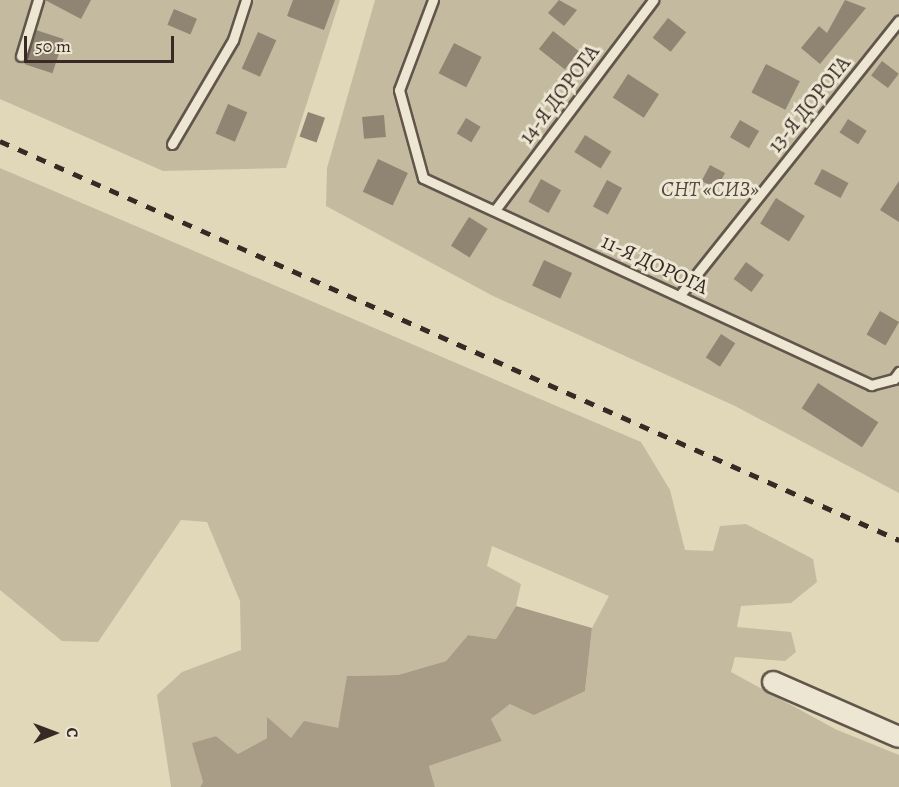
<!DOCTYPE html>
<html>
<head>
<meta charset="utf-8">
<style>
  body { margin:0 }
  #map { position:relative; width:899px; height:787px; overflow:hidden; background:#e1d8ba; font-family:Alegreya,serif }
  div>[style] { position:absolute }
  .green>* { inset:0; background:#c4baa0 }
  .water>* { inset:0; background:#a89c87 }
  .building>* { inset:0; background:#908472; transform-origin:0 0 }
  .roads { filter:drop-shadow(2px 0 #62554a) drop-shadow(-2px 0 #62554a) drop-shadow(0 2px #62554a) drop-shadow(0 -2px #62554a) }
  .service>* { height:9px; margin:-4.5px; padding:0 4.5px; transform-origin:4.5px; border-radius:4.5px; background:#ece6d2 }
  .minor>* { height:20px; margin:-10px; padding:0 10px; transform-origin:10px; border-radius:10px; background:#ece6d2 }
  .rail>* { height:4.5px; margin-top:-2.25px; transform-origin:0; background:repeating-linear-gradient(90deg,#382924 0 10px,transparent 0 20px) }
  span { translate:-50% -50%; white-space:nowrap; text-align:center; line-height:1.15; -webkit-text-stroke:6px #ece6d2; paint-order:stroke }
  .street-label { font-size:21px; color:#382924 }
  .park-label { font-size:21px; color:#54463d; font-style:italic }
  .north { position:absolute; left:24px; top:703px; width:60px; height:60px; -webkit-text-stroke:4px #ece6d2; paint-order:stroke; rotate:89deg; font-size:16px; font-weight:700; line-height:24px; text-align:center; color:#382924 }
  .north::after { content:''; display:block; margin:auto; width:21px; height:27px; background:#382924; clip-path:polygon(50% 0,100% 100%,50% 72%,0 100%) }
  .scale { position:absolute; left:24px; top:36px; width:150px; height:27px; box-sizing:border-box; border:3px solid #382924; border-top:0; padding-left:8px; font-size:18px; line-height:21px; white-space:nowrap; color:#382924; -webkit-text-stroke:4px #ece6d2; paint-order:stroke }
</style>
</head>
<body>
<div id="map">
  <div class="green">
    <i style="clip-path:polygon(0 0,340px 0,286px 168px,163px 171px,0 99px)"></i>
    <i style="clip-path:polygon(375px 0,899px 0,899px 493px,735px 406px,493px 296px,326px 206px,327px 168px)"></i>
    <i style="clip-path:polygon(0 168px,641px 442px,670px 490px,685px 550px,713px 551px,720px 526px,746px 524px,813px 559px,817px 582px,791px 603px,741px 606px,737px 627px,791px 632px,796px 652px,785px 661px,735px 657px,731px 672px,835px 729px,899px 755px,899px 787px,435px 787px,429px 766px,502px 741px,491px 719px,510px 704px,585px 691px,592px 628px,609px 596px,492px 546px,487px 566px,521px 584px,516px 606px,496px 639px,468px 635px,446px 661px,398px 675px,348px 676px,338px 728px,291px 739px,267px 718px,267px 738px,238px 754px,216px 736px,193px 743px,203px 782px,200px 787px,171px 787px,157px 695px,182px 672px,241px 650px,240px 601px,207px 522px,181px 520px,98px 642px,62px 641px,0 590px)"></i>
  </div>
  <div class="water">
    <i style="clip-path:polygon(516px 606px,592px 628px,585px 691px,534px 715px,510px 704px,491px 719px,502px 741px,429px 766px,435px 787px,200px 787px,203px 782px,192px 743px,216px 736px,238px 754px,267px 738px,267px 717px,291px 738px,304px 721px,338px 728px,347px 676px,398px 675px,446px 661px,468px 635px,496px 639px)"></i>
  </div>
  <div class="building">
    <i style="clip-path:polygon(45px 0,91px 0,81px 19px)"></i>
    <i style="clip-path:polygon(293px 0,335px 0,324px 30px,287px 16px)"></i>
    <i style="clip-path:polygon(559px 0,577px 10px,564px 26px,548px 13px)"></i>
    <i style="clip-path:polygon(845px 0,866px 8px,820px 64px,801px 48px,819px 26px,827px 33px)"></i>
    <i style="left:174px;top:9px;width:25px;height:17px;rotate:23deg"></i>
    <i style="left:668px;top:18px;width:23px;height:25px;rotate:38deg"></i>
    <i style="left:36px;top:30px;width:29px;height:36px;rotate:18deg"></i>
    <i style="left:553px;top:31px;width:33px;height:23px;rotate:38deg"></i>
    <i style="left:258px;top:32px;width:20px;height:40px;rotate:24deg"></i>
    <i style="left:454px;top:43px;width:31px;height:34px;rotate:27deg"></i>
    <i style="left:882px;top:61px;width:21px;height:18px;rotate:37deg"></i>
    <i style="left:766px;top:64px;width:38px;height:32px;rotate:27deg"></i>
    <i style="left:628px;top:74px;width:37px;height:28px;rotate:33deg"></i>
    <i style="left:228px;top:104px;width:21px;height:32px;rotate:23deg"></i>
    <i style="left:308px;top:112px;width:18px;height:26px;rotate:19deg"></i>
    <i style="left:384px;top:115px;width:22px;height:22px;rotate:85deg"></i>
    <i style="left:466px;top:118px;width:17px;height:18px;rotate:31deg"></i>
    <i style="left:848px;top:119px;width:22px;height:16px;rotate:32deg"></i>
    <i style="left:740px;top:120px;width:22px;height:20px;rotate:30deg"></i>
    <i style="left:585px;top:135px;width:31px;height:20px;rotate:32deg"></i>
    <i style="left:378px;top:159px;width:33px;height:36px;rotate:25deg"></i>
    <i style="left:710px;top:165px;width:17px;height:18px;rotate:28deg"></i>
    <i style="left:822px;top:169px;width:30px;height:17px;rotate:28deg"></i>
    <i style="left:541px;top:179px;width:23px;height:26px;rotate:29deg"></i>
    <i style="left:607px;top:180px;width:17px;height:30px;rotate:28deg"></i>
    <i style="clip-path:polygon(899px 181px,899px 222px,880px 210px)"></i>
    <i style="left:776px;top:198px;width:34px;height:30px;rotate:32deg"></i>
    <i style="left:469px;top:217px;width:22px;height:34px;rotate:32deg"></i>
    <i style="left:544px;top:260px;width:31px;height:28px;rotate:25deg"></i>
    <i style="left:746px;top:262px;width:22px;height:21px;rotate:36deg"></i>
    <i style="left:880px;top:311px;width:22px;height:27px;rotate:30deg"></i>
    <i style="left:721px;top:334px;width:17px;height:28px;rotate:33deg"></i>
    <i style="left:818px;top:383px;width:72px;height:30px;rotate:33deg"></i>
  </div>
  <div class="roads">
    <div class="service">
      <i style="left:433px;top:0;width:96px;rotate:110.7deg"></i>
      <i style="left:399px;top:90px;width:91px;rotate:74.7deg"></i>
      <i style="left:423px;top:178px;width:494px;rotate:24.8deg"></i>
      <i style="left:871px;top:385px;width:24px;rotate:-15deg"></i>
      <i style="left:894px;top:379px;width:9px;rotate:-54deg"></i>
      <i style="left:21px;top:56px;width:59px;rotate:-73.1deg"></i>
      <i style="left:172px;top:144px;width:121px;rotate:-59.6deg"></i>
      <i style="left:233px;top:40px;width:42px;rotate:-72deg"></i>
      <i style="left:495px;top:210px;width:263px;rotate:-53deg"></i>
      <i style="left:680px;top:295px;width:351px;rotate:-51.4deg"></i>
    </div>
    <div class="minor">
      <i style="left:773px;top:682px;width:137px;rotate:23.6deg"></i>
    </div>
  </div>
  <div class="rail">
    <i style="left:0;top:141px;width:984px;rotate:23.93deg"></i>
  </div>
  <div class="street-label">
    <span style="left:559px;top:94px;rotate:-53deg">14-Я ДОРОГА</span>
    <span style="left:809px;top:104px;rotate:-51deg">13-Я ДОРОГА</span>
    <span style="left:655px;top:264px;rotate:25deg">11-Я ДОРОГА</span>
  </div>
  <div class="park-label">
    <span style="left:710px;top:189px">СНТ «СИЗ»</span>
  </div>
  <div class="north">С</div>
  <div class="scale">50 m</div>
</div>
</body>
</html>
